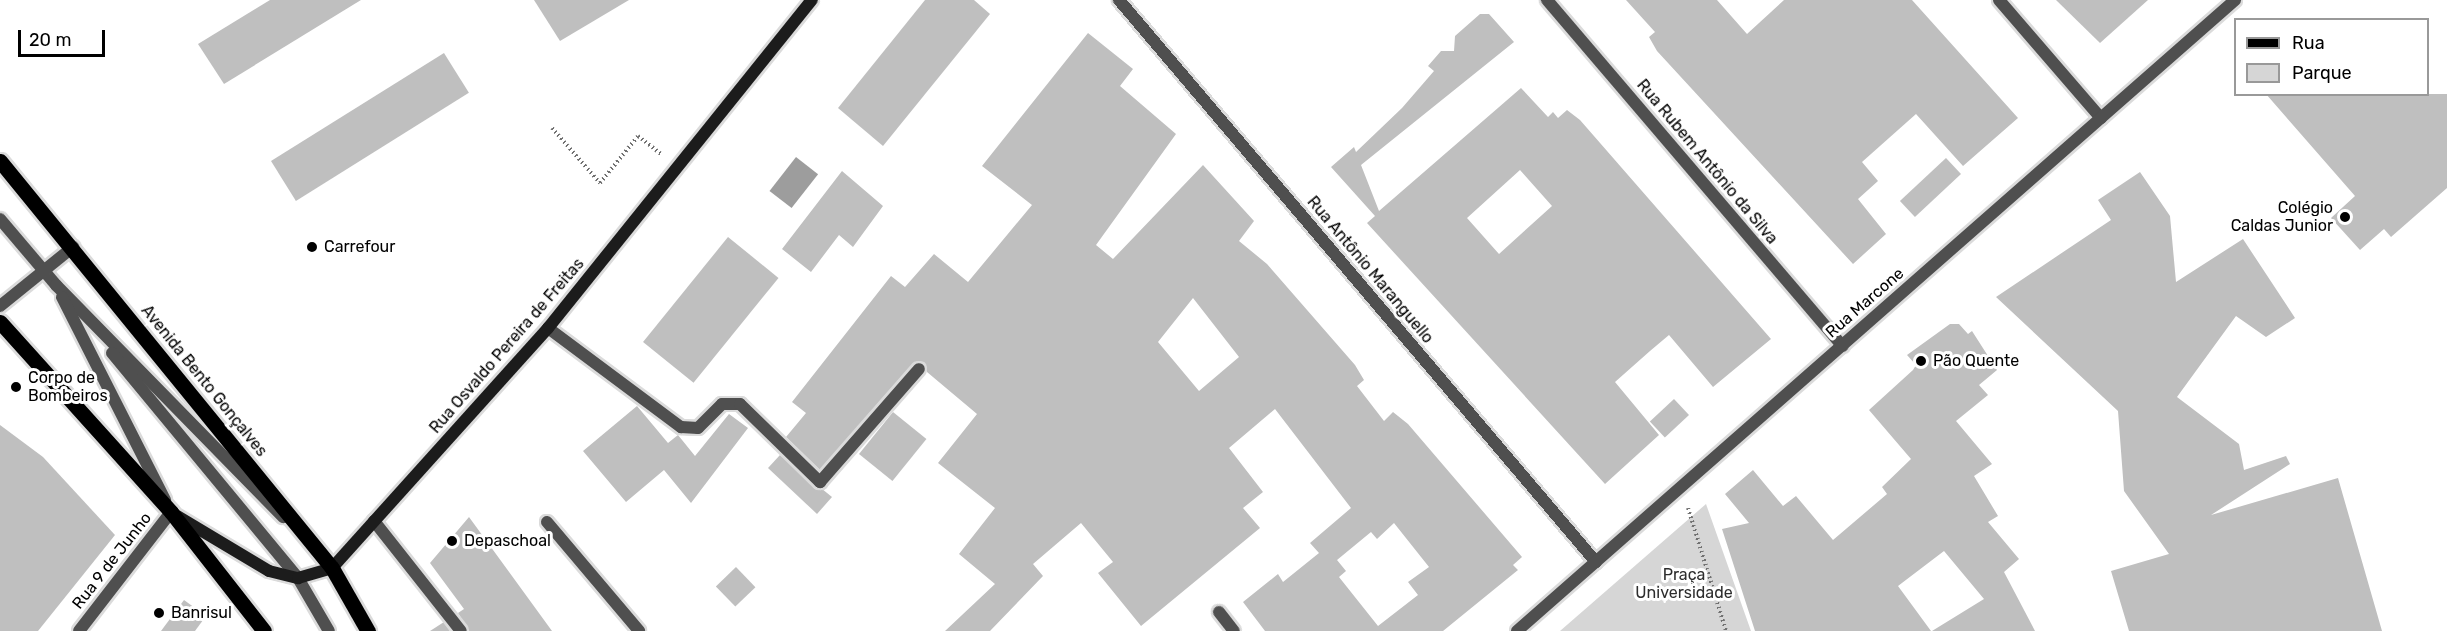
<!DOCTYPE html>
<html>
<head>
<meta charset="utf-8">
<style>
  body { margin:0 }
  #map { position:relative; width:2447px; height:631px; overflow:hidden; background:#fff; font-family:Rubik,sans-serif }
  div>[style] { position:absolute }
  .green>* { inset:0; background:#d6d6d6 }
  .water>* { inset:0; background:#9d9d9d; transform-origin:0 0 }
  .building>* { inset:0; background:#bfbfbf; transform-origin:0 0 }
  .path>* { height:4px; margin-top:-2px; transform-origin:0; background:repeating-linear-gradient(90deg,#717171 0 1.5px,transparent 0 4.5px) }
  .roads { filter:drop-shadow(2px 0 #dbdbdb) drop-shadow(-2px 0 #dbdbdb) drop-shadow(0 2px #dbdbdb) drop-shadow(0 -2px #dbdbdb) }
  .lane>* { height:12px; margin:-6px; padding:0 6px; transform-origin:6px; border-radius:6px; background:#4f4f4f }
  .street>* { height:12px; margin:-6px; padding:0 6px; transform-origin:6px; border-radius:6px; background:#4f4f4f }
  .secondary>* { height:12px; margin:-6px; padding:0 6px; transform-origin:6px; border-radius:6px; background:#1c1c1c }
  .primary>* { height:15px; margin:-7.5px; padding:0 7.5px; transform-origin:7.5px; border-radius:7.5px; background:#000 }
  .dots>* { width:16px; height:16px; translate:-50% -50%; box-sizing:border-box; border:3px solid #fff; border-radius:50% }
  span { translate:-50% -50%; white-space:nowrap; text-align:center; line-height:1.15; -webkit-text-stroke:6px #fff; paint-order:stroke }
  .street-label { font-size:16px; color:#000 }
  .poi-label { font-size:16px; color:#000 }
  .right { translate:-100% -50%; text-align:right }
  .left { translate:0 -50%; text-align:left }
  .park-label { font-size:16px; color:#2d2d2d }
  .legend { position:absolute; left:2234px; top:18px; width:195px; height:78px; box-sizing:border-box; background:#fff; border:2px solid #999; margin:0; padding:8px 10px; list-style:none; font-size:18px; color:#000 }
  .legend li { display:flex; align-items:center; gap:12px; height:30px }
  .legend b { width:30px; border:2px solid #999 }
  .scale { position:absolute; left:18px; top:30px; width:87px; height:27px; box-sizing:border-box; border:3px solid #000; border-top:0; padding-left:8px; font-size:18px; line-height:21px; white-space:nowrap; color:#000; -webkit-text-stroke:4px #fff; paint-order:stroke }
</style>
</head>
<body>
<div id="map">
  <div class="green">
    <i style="clip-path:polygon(1706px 504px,1751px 631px,1560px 631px)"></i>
  </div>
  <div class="water">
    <i style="left:796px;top:157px;width:28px;height:43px;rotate:38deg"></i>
  </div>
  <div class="building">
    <i style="clip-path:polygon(270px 0,361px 0,224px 84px,198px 44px)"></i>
    <i style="clip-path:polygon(534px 0,629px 0,560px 41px)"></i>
    <i style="clip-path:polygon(925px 0,974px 0,990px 14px,883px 146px,838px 108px)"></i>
    <i style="clip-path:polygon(1626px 0,1717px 0,1747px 34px,1784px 0,1912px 0,2018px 118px,1963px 166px,1916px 114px,1862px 162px,1878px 181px,1858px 199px,1886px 234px,1853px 264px,1657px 51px,1649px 37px,1655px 32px)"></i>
    <i style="clip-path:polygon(2056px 0,2148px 0,2100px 43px)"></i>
    <i style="clip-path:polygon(evenodd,1480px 14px,1489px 14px,1514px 42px,1361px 165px,1379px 211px,1521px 88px,1548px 117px,1553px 112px,1558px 118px,1567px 110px,1580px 120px,1771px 339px,1713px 387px,1669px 335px,1650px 351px,1615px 382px,1659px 435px,1605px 484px,1367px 223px,1375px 216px,1331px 167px,1354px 147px,1356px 152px,1402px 108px,1434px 71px,1428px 66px,1441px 51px,1454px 51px,1455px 36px,1480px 14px,1520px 170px,1552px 206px,1499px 254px,1467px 218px,1520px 170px)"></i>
    <i style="clip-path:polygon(evenodd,1088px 33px,1133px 69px,1120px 86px,1176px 134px,1096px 245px,1113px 259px,1203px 165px,1254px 221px,1239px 241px,1267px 264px,1355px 365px,1364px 380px,1357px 386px,1384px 421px,1393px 412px,1408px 424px,1522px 557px,1513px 565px,1518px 570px,1443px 631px,1265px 631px,1243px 602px,1278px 574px,1283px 582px,1319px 553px,1310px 543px,1351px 508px,1275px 409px,1229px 448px,1263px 492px,1243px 508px,1260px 528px,1141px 626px,1098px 573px,1113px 562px,1081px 523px,1033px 564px,1043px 576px,990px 631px,945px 631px,995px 584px,959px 554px,995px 508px,938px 463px,977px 414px,927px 372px,924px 362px,913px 364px,820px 470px,786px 437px,806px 413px,792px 402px,891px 276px,905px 287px,934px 254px,968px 282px,1032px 205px,982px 166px,1088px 33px,1193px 298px,1239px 357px,1199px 391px,1158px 342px,1193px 298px,1088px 33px,1394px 523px,1429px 567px,1408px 582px,1418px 595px,1378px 626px,1339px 577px,1346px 571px,1337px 560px,1371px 532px,1377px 539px,1394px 523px)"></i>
    <i style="left:444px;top:53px;width:47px;height:204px;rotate:58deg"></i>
    <i style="clip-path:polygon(2266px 94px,2447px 94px,2447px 188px,2391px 237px,2384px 229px,2360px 250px,2331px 218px,2355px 196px)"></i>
    <i style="left:1946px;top:158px;width:22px;height:63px;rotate:47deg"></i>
    <i style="clip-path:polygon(842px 171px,883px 206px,853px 247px,839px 235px,811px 272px,782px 249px)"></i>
    <i style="clip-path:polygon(2140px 172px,2170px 216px,2176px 282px,2243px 239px,2295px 318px,2266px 337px,2236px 316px,2177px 397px,2239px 444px,2244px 470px,2286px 456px,2290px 464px,2211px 515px,2338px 478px,2382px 631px,2129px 631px,2111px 571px,2169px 554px,2124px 491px,2118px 411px,1996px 297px,2111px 220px,2098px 200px)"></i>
    <i style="left:728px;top:237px;width:65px;height:135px;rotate:39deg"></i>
    <i style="clip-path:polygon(1950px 324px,1959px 324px,1968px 334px,1972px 331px,1997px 370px,1979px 385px,1988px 395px,1956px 421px,1992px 464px,1974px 476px,1998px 516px,1988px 522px,2019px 559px,2004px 572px,2035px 631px,1932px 631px,1984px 599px,1944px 551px,1898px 586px,1931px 631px,1755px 631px,1722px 529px,1749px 523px,1725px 494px,1753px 470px,1783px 506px,1796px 496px,1833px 540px,1887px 494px,1882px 487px,1911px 459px,1869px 410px,1913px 370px,1916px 365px,1907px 355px)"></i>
    <i style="left:1674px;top:399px;width:22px;height:33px;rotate:47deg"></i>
    <i style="clip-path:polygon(637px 406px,668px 443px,678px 435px,695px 456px,729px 414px,748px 428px,691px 503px,664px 470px,626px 502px,583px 451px)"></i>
    <i style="left:893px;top:412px;width:43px;height:54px;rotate:39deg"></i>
    <i style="clip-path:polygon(0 425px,43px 457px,115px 535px,38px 631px,0 631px)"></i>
    <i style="clip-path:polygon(780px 455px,832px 497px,817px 514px,768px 468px)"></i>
    <i style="clip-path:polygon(469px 517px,552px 631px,469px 631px,458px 613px,464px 609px,430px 563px)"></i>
    <i style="left:736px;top:567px;width:28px;height:28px;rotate:46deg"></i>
    <i style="clip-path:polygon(184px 600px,206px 616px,195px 631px,161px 631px)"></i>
    <i style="clip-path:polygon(444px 622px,450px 631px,430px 631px)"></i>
  </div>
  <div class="path">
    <i style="left:552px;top:128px;width:73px;rotate:48.9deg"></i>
    <i style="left:600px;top:183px;width:60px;rotate:-51deg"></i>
    <i style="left:638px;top:136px;width:31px;rotate:38deg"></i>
    <i style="left:1688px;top:508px;width:129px;rotate:72.8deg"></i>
  </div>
  <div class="roads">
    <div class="lane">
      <i style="left:0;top:219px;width:87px;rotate:49.7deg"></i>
      <i style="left:56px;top:285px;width:325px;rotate:45.6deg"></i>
      <i style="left:62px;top:297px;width:228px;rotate:63.1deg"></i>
      <i style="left:0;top:306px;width:94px;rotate:-38.9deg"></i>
      <i style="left:548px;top:328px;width:166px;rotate:36.7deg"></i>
      <i style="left:681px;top:427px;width:17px;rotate:3deg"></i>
      <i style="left:698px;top:428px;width:34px;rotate:-45deg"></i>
      <i style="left:722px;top:404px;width:18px"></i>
      <i style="left:740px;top:404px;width:112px;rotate:44.3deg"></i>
      <i style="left:820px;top:482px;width:150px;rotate:-48.8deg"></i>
      <i style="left:112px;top:353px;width:292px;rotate:50.4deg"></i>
      <i style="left:298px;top:578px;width:61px;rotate:59.7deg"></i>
      <i style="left:374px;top:521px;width:140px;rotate:51.7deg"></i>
      <i style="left:547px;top:522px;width:143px;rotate:49.8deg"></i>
    </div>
    <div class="street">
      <i style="left:1119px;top:0;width:737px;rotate:49.68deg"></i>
      <i style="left:1547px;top:0;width:455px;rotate:49.5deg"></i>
      <i style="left:1999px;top:0;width:156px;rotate:49.2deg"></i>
      <i style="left:1219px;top:612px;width:24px;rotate:52deg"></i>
      <i style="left:79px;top:631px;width:150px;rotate:-52.3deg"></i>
      <i style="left:1517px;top:631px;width:956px;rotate:-41.31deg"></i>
    </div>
    <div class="secondary">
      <i style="left:177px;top:516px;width:107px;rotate:30.9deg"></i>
      <i style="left:269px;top:571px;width:30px;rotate:14deg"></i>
      <i style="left:298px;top:578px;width:35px;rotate:-16deg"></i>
      <i style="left:332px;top:568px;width:323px;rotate:-48deg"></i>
      <i style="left:548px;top:328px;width:421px;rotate:-51.2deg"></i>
    </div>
    <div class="primary">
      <i style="left:0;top:161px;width:525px;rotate:50.8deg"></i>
      <i style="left:332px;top:568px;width:73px;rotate:60.3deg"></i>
      <i style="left:0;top:322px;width:256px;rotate:48deg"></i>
      <i style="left:171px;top:512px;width:151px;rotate:52deg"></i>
    </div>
  </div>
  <div class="dots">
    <i style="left:2345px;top:217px;background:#000"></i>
    <i style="left:312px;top:247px;background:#000"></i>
    <i style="left:1921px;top:361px;background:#000"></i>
    <i style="left:16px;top:387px;background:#000"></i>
    <i style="left:452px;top:541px;background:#000"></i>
    <i style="left:159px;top:613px;background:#000"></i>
  </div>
  <div class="street-label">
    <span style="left:1707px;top:162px;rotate:50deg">Rua Rubem Antônio da Silva</span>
    <span style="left:1370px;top:270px;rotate:50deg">Rua Antônio Maranguello</span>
    <span style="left:1865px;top:303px;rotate:-41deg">Rua Marcone</span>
    <span style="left:507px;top:346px;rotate:-49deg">Rua Osvaldo Pereira de Freitas</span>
    <span style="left:204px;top:381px;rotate:51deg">Avenida Bento Gonçalves</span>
    <span style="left:112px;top:561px;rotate:-52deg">Rua 9 de Junho</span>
  </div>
  <div class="poi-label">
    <span class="right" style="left:2333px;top:217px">Colégio<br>Caldas Junior</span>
    <span class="left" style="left:324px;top:247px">Carrefour</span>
    <span class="left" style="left:1933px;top:361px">Pão Quente</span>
    <span class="left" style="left:28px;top:387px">Corpo de<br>Bombeiros</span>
    <span class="left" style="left:464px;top:541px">Depaschoal</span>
    <span class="left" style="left:171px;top:613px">Banrisul</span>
  </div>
  <div class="park-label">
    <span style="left:1684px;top:584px">Praça<br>Universidade</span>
  </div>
  <ul class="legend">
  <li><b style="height:8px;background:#000"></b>Rua</li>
  <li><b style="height:16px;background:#d6d6d6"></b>Parque</li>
  </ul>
  <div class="scale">20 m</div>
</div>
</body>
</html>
